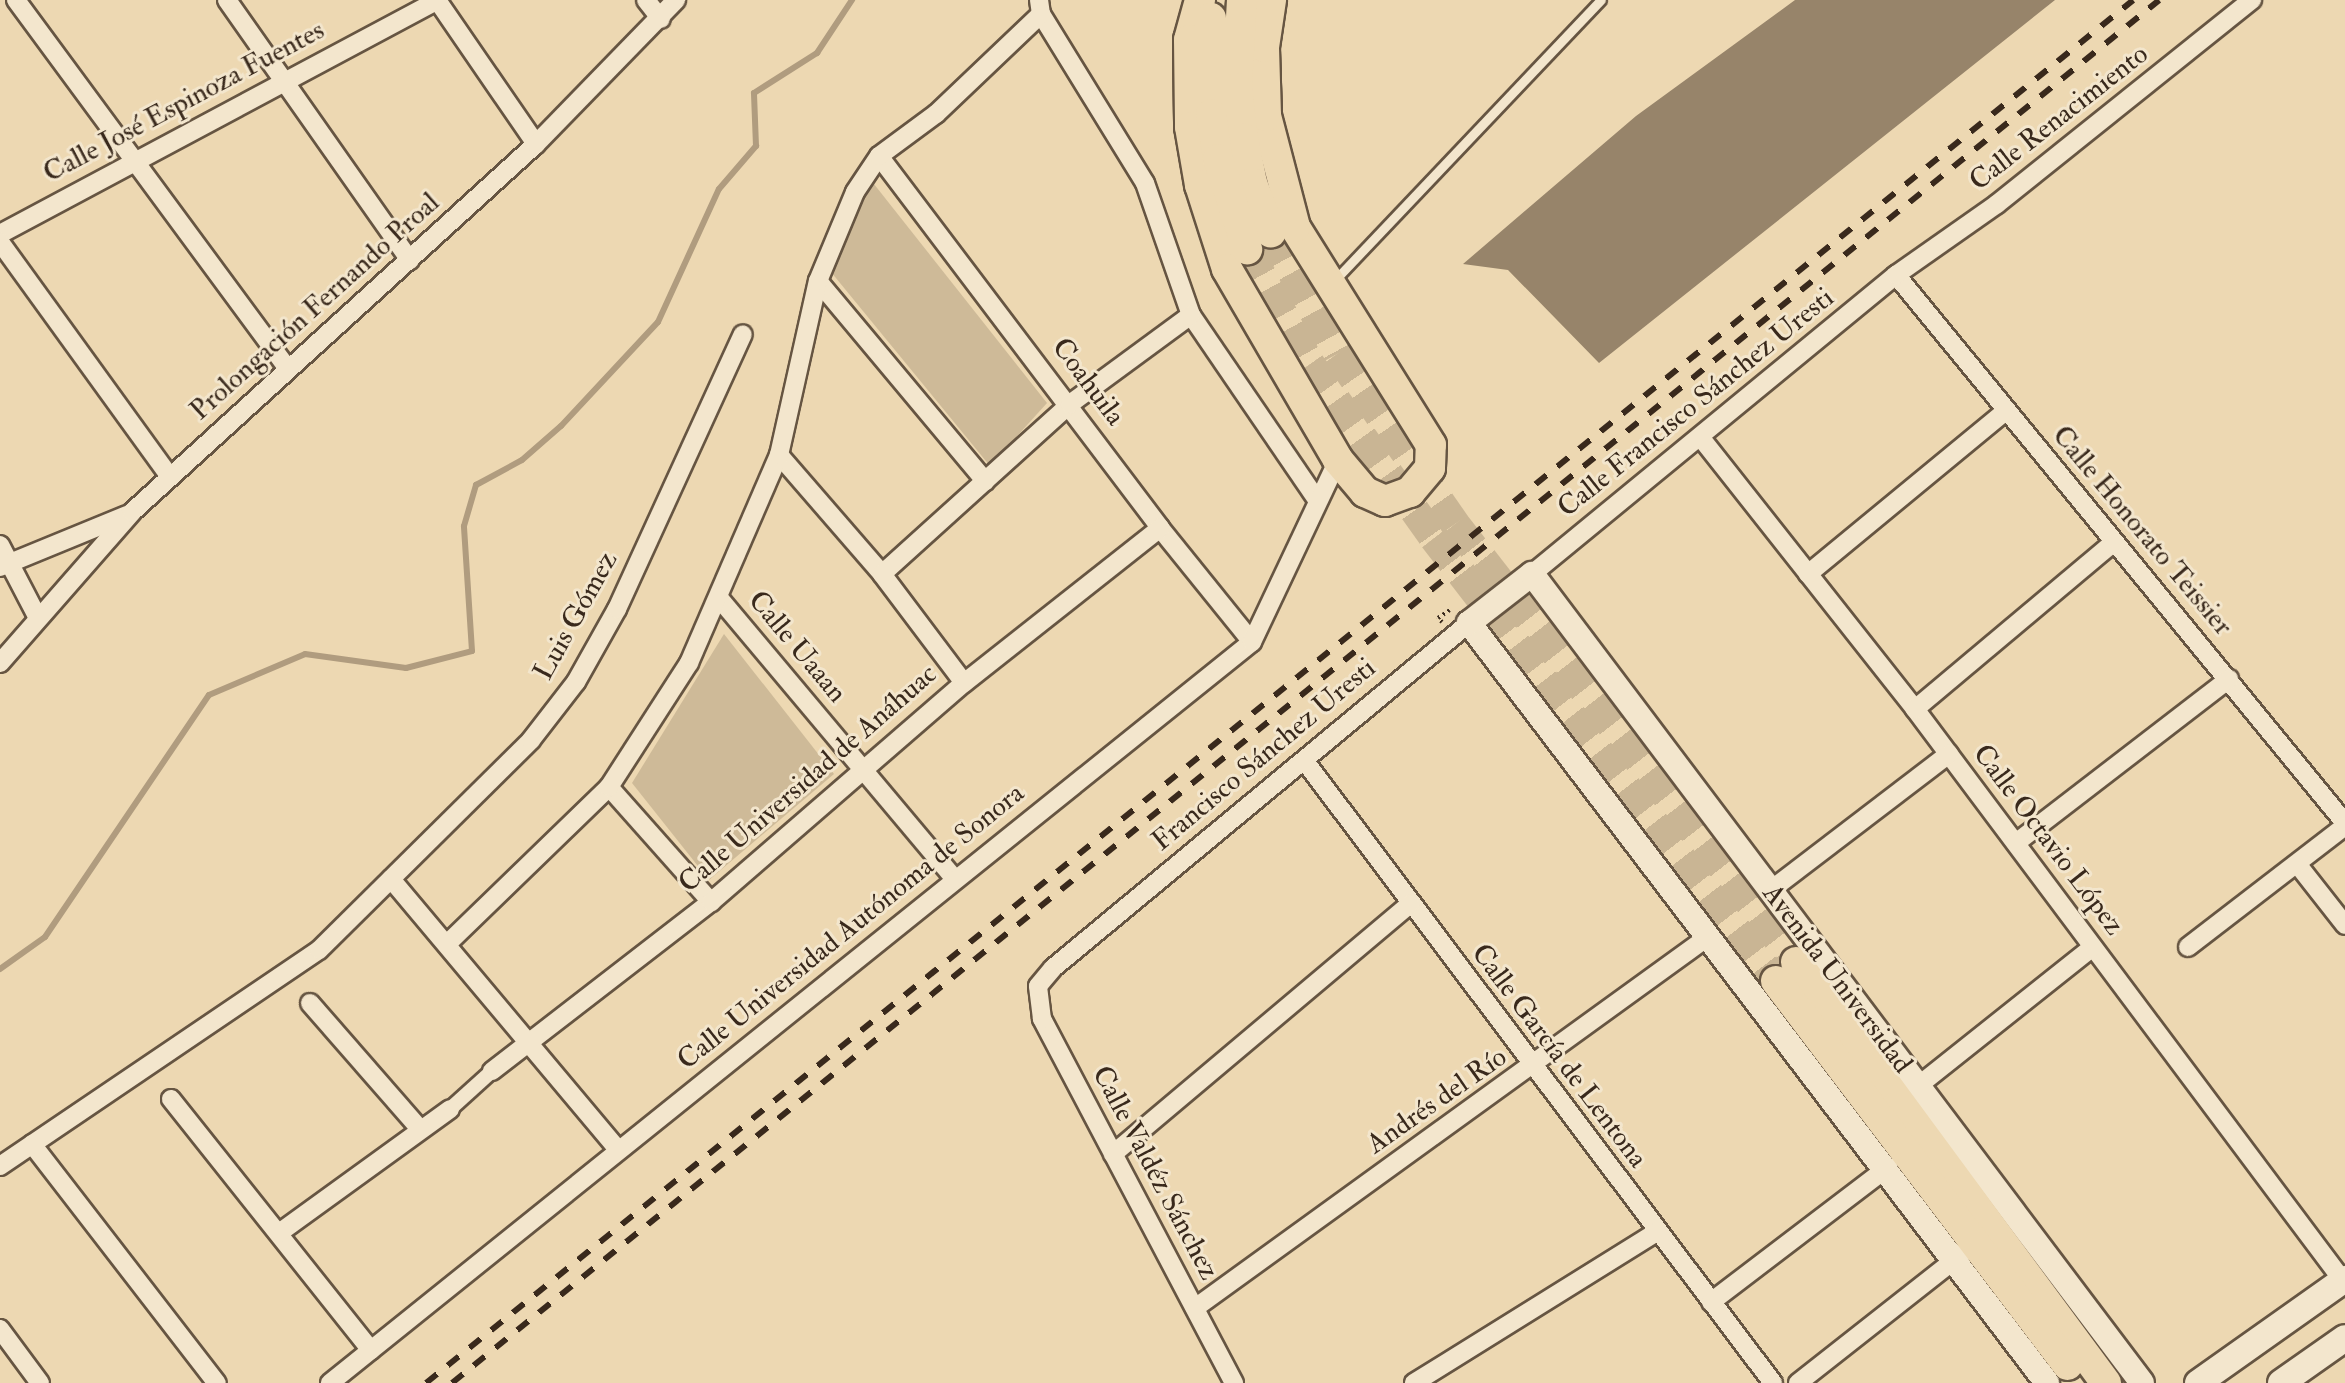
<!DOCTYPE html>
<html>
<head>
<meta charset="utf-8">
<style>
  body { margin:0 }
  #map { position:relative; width:2345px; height:1383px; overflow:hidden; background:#edd8b2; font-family:"IM FELL Double Pica",serif }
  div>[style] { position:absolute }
  .green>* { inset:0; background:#ceba98 }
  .stream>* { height:6px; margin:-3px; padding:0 3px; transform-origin:3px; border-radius:3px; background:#b09c7f }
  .building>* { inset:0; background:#97846a }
  .primary-tunnel>* { height:30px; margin-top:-15px; transform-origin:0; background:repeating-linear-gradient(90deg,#c9b594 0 30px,transparent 0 45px) }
  .path>* { height:4px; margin-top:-2px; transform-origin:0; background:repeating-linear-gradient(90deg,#39291c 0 2px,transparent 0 6px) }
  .roads { filter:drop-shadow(2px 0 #665542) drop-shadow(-2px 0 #665542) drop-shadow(0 2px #665542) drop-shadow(0 -2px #665542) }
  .service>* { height:9px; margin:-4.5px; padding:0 4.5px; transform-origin:4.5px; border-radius:4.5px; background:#f3e6cd }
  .pedestrian>* { height:14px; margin:-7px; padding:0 7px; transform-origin:7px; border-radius:7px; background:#f3e6cd }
  .minor>* { height:18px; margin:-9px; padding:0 9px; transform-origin:9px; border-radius:9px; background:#f3e6cd }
  .tertiary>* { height:24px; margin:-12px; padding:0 12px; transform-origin:12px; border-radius:12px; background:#f3e6cd }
  .secondary>* { height:26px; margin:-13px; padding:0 13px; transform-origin:13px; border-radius:13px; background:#f3e6cd }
  .primary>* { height:30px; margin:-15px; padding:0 15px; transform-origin:15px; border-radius:15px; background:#edd8b2 }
  .rail>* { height:6px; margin-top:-3px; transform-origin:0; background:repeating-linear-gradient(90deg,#39291c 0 14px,transparent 0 28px) }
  span { translate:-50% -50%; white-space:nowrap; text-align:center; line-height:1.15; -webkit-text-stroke:6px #f3e6cd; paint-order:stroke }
  .street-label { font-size:28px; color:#39291c }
</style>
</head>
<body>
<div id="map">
  <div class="green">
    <i style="clip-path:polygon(870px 179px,1047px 403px,990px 466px,831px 272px)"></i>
    <i style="clip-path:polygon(724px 634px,834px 774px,709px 880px,632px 783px)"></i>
  </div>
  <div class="stream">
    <i style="left:0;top:969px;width:55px;rotate:-35.4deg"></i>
    <i style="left:45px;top:937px;width:292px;rotate:-55.9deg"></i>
    <i style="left:209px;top:695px;width:104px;rotate:-23.1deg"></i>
    <i style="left:305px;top:654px;width:102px;rotate:7.9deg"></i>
    <i style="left:406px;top:668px;width:68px;rotate:-14.4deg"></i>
    <i style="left:472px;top:651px;width:125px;rotate:-93.7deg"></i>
    <i style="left:464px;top:526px;width:43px;rotate:-73.7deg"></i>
    <i style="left:476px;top:485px;width:52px;rotate:-28.5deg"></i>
    <i style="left:522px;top:460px;width:52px;rotate:-41.1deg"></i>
    <i style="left:561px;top:426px;width:142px;rotate:-47deg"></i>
    <i style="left:658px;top:322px;width:146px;rotate:-65.4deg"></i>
    <i style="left:719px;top:189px;width:57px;rotate:-49.3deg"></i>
    <i style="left:756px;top:146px;width:53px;rotate:-92.2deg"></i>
    <i style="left:754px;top:93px;width:75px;rotate:-32.4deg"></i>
    <i style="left:817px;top:53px;width:64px;rotate:-56.6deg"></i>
  </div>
  <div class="building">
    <i style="clip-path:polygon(1795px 0,2055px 0,1599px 363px,1508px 270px,1463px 264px,1636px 116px)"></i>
  </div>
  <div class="primary-tunnel">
    <i style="left:1271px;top:233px;width:138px;rotate:61.4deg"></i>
    <i style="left:1337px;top:354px;width:207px;rotate:55.2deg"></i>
    <i style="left:1455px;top:524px;width:555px;rotate:52.1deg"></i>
    <i style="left:1247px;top:249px;width:131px;rotate:61.3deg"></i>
    <i style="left:1310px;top:364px;width:214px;rotate:54.5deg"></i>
    <i style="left:1434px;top:538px;width:560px;rotate:52.33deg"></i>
  </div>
  <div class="path">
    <i style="left:1442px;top:622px;width:6px;rotate:-135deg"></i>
    <i style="left:1438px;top:618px;width:14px;rotate:-34deg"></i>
  </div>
  <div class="roads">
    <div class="service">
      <i style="left:1333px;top:282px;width:389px;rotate:-46.5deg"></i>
    </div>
    <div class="pedestrian">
      <i style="left:450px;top:1109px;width:57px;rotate:-42.1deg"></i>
    </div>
    <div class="minor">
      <i style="left:16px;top:0;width:456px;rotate:53.6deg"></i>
      <i style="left:227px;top:0;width:318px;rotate:54.9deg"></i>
      <i style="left:437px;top:0;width:175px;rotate:55.5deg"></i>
      <i style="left:646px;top:0;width:24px;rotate:52deg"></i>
      <i style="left:1039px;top:0;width:14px;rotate:82deg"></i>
      <i style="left:1041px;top:14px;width:198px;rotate:58.4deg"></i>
      <i style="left:1145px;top:183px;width:140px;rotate:70.8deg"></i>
      <i style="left:1191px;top:315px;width:224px;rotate:55.7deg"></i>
      <i style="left:879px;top:156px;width:466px;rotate:52.9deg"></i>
      <i style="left:1160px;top:528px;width:146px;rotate:51.1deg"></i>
      <i style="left:0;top:234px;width:497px;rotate:-28.1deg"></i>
      <i style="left:0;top:242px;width:290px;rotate:54.1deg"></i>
      <i style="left:1896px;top:275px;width:708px;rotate:50.67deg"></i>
      <i style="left:818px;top:281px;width:261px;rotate:50.1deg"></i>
      <i style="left:1701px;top:438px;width:345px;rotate:51.7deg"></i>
      <i style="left:1915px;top:709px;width:714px;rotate:53.19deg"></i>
      <i style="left:779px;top:455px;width:157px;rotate:49.1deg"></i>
      <i style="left:882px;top:574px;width:136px;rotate:53deg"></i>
      <i style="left:0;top:545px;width:82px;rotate:62.5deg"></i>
      <i style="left:0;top:567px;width:137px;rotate:-22.3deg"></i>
      <i style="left:882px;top:574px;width:253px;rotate:-42.1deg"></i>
      <i style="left:1070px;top:404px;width:150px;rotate:-36.3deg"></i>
      <i style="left:1532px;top:574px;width:471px;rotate:-39.4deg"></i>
      <i style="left:1896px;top:275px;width:123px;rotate:-35.1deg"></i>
      <i style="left:1997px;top:204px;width:327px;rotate:-38.7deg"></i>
      <i style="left:1808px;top:574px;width:256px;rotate:-39.5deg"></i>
      <i style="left:719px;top:598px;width:367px;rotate:50deg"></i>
      <i style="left:0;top:663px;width:201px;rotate:-48.8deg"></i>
      <i style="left:132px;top:512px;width:546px;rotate:-42.33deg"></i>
      <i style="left:536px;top:144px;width:201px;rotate:-45.8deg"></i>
      <i style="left:1915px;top:709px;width:260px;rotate:-40deg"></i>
      <i style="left:1304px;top:760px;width:780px;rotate:53.03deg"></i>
      <i style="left:609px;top:787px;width:154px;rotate:48.4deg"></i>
      <i style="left:2016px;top:843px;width:269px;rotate:-37.6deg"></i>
      <i style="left:2298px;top:865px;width:76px;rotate:51.9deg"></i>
      <i style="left:391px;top:879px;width:354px;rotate:50deg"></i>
      <i style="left:1771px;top:890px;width:224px;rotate:-37.4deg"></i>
      <i style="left:447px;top:944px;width:226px;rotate:-44.1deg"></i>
      <i style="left:609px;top:787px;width:148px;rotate:-57.2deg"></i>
      <i style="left:689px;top:663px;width:227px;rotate:-66.6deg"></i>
      <i style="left:779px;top:455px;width:178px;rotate:-77.4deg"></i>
      <i style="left:818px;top:281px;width:96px;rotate:-67.4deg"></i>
      <i style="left:855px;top:192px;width:43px;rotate:-56.3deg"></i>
      <i style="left:879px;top:156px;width:71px;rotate:-36.4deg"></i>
      <i style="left:936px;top:114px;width:145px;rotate:-43.6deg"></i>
      <i style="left:2188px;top:947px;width:198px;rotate:-37.6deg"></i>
      <i style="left:310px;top:1003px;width:167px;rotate:48.9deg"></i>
      <i style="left:492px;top:1071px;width:277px;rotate:-37.7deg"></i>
      <i style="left:711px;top:902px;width:335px;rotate:-40.9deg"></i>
      <i style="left:964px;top:683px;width:250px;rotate:-38.3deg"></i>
      <i style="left:1918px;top:1086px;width:223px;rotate:-38.5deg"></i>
      <i style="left:171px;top:1099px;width:321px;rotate:51.5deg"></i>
      <i style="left:32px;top:1144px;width:302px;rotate:52.3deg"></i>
      <i style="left:1113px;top:1154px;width:388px;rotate:-40.1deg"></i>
      <i style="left:0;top:1166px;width:385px;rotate:-34.1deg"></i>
      <i style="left:319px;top:950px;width:298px;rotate:-44.7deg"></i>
      <i style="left:531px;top:740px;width:73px;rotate:-52.2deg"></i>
      <i style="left:576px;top:682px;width:84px;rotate:-60.7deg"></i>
      <i style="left:617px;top:609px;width:302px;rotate:-65.4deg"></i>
      <i style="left:279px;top:1233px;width:211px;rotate:-35.9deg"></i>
      <i style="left:1711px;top:1302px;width:223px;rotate:-37.3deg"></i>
      <i style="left:1195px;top:1308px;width:634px;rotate:-35.89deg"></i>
      <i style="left:0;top:1329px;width:67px;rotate:53.5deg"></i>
      <i style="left:330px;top:1383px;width:1183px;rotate:-38.79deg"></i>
      <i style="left:1252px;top:642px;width:201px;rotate:-64.7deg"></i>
      <i style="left:1234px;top:1383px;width:412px;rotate:-117.8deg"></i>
      <i style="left:1042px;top:1019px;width:33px;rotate:-97deg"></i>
      <i style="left:1038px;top:986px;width:23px;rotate:-50deg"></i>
      <i style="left:1053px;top:968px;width:540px;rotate:-39.67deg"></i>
      <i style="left:1414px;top:1383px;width:287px;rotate:-31.9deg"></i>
      <i style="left:1798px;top:1383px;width:209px;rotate:-38.2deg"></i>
    </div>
    <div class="tertiary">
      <i style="left:2047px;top:1383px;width:955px;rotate:-127.25deg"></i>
      <i style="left:1469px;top:623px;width:80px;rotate:-37.9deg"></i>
      <i style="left:1532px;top:574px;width:1013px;rotate:52.98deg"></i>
    </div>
    <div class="secondary">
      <i style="left:2198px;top:1383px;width:180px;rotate:-35.3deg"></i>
      <i style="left:2281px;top:1383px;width:78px;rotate:-35.1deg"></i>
    </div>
    <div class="primary">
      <i style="left:1200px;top:0;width:41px;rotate:105.4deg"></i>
      <i style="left:1189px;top:40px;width:87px;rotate:89.3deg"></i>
      <i style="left:1190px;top:127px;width:59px;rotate:80.2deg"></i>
      <i style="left:1200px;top:185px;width:88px;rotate:72.2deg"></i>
      <i style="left:1227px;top:269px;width:221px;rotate:59.8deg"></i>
      <i style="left:1338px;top:460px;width:42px;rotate:49.8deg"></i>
      <i style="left:1365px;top:492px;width:22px;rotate:24deg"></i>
      <i style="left:1385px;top:501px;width:27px;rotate:-20deg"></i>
      <i style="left:1410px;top:492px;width:31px;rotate:-50deg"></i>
      <i style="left:1430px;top:468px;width:23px;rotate:-88deg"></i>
      <i style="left:1431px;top:445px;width:257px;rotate:-122deg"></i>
      <i style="left:1295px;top:227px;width:115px;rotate:-104.6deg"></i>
      <i style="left:1266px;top:116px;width:69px;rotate:-91.7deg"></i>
      <i style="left:1264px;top:47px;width:48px;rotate:-81.5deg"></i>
      <i style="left:1242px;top:0;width:88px;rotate:93.3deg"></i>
      <i style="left:1237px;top:88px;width:50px;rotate:83.2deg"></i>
      <i style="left:1243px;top:138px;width:46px;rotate:78.7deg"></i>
      <i style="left:1252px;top:183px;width:53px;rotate:69.2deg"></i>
      <i style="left:1211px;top:18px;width:96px;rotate:90deg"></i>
      <i style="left:1211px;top:114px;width:46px;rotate:81.2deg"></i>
      <i style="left:1218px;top:159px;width:95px;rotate:72.1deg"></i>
      <i style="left:1796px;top:962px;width:523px;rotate:53.63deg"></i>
      <i style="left:1776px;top:981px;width:482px;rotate:52.8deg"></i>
    </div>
  </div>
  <div class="rail">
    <i style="left:426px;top:1383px;width:2197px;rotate:-39.01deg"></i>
    <i style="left:452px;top:1383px;width:2197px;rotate:-39.01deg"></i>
  </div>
  <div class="street-label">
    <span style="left:184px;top:102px;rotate:-28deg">Calle José Espinoza Fuentes</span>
    <span style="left:2059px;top:118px;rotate:-38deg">Calle Renacimiento</span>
    <span style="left:315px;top:307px;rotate:-42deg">Prolongación Fernando Proal</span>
    <span style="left:1088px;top:382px;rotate:53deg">Coahuila</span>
    <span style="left:1696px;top:403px;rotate:-39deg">Calle Francisco Sánchez Uresti</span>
    <span style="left:2142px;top:531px;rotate:50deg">Calle Honorato Teissier</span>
    <span style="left:576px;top:616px;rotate:-61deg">Luis Gómez</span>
    <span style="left:797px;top:647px;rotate:50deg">Calle Uaaan</span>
    <span style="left:1264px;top:755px;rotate:-40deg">Francisco Sánchez Uresti</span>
    <span style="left:808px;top:779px;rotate:-41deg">Calle Universidad de Anáhuac</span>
    <span style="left:2048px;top:840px;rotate:53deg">Calle Octavio López</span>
    <span style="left:851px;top:927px;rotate:-39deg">Calle Universidad Autónoma de Sonora</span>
    <span style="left:1837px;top:979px;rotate:53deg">Avenida Universidad</span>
    <span style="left:1559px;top:1056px;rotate:53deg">Calle García de Lentona</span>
    <span style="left:1437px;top:1101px;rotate:-35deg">Andrés del Río</span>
    <span style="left:1155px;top:1173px;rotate:62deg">Calle Valdéz Sánchez</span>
  </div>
</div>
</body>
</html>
